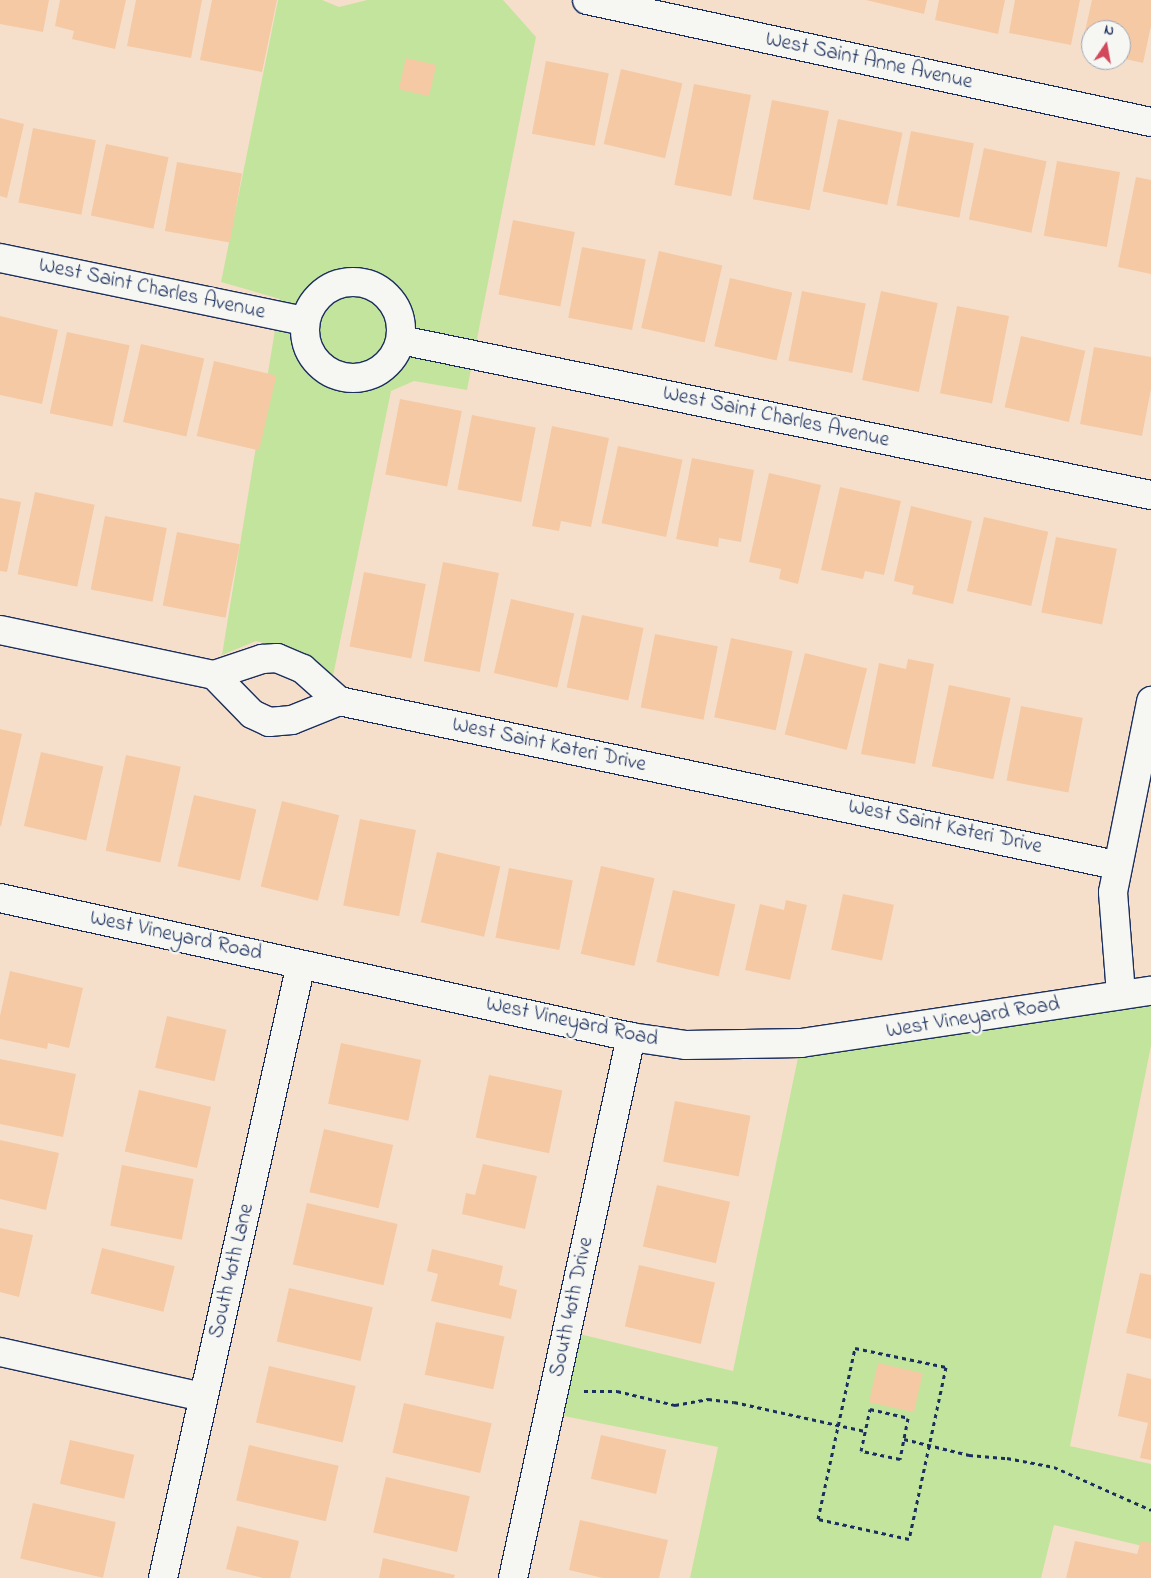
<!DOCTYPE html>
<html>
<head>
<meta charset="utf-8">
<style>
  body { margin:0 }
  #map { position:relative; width:1151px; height:1578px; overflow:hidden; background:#f6e8db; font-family:"Indie Flower",sans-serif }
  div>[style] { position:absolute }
  .built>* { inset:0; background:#f6dfca }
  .green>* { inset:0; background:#c3e49d }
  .building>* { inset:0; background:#f5c9a4; transform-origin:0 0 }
  .path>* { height:3px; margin-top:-1.5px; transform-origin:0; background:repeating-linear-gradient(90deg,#1b2f5e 0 4px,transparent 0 8px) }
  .roads { filter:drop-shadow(1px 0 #1b2f5e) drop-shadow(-1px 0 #1b2f5e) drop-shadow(0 1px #1b2f5e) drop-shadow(0 -1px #1b2f5e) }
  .street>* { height:28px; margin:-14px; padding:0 14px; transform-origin:14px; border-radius:14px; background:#f6f6f2 }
  .street>.ring { margin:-14px; padding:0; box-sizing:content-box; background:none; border:28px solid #f6f6f2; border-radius:50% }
  .secondary>* { height:28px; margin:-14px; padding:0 14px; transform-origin:14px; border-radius:14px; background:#f6f6f2 }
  span { translate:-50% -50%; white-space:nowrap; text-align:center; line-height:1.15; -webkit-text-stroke:4.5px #f6f6f2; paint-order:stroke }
  .street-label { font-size:21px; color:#1b2f5e }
  .north { position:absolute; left:1081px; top:20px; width:50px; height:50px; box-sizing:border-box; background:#f6f6f2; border:1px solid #9ea6b7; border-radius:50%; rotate:12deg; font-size:14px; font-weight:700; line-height:20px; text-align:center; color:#1b2f5e }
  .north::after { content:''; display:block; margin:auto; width:18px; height:22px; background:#d1495b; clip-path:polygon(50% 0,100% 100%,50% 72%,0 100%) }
</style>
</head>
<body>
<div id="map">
  <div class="built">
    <i style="clip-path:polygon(evenodd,0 0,1151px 0,1151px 1578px,0 1578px,0 0,1091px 30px,1121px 30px,1121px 60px,1091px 60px,1091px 30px)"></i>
  </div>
  <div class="green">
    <i style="clip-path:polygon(278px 0,322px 0,339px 7px,367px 0,503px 0,536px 37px,467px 390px,414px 381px,391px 391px,332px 681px,293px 650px,256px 641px,222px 655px,280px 299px,221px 282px)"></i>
    <i style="clip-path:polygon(1151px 991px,1151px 1046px,1070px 1446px,1151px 1464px,1151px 1548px,1054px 1525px,1041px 1578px,690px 1578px,718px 1447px,549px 1413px,567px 1331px,733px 1371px,801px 1043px)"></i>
  </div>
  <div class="building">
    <i style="clip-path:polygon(0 0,49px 0,43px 32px,0 24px)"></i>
    <i style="clip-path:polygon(60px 0,126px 0,115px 49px,72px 39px,74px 31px,55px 26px)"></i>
    <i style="clip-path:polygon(136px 0,202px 0,191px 58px,127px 46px)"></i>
    <i style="clip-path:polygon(212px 0,277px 0,262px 72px,200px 60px)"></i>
    <i style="clip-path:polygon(866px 0,927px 0,924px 14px)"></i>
    <i style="clip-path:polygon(939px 0,1005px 0,998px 34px,935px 20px)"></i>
    <i style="clip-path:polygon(1015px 0,1080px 0,1071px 45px,1009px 33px)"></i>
    <i style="clip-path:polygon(1092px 0,1151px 0,1151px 26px,1143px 63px,1121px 58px,1121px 30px,1091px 30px,1091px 51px,1081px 49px)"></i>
    <i style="left:406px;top:58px;width:31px;height:32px;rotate:13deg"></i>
    <i style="left:546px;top:61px;width:64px;height:74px;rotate:11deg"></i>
    <i style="left:621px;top:69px;width:63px;height:77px;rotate:13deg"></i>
    <i style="left:694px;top:84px;width:58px;height:103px;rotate:11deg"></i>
    <i style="left:772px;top:100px;width:58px;height:101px;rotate:11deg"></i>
    <i style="clip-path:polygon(0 118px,24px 124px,7px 198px,0 196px)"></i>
    <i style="left:838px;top:119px;width:66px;height:74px;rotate:12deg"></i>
    <i style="left:33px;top:128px;width:64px;height:76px;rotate:11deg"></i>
    <i style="left:911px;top:131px;width:64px;height:76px;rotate:11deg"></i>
    <i style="left:106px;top:144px;width:64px;height:73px;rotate:12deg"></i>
    <i style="left:984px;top:148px;width:64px;height:73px;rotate:12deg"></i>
    <i style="left:1057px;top:161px;width:64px;height:76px;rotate:10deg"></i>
    <i style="left:177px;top:162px;width:66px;height:70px;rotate:10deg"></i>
    <i style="clip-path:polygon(1136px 177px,1151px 180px,1151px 274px,1118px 267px)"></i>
    <i style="left:513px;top:220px;width:63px;height:76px;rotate:11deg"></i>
    <i style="left:582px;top:247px;width:65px;height:72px;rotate:11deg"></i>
    <i style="left:659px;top:251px;width:65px;height:79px;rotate:13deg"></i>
    <i style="left:730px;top:278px;width:64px;height:70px;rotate:13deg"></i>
    <i style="left:802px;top:291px;width:65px;height:71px;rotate:11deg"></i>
    <i style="left:881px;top:291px;width:58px;height:91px;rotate:12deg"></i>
    <i style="left:957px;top:306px;width:53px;height:89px;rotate:11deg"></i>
    <i style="clip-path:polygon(0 316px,58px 330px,42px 404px,0 395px)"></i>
    <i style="left:67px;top:332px;width:64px;height:83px;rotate:12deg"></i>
    <i style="left:1021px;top:336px;width:66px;height:73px;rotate:13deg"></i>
    <i style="left:141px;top:344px;width:65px;height:80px;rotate:13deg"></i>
    <i style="clip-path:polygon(1094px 347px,1151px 357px,1151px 389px,1142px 436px,1080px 424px)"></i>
    <i style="left:214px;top:361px;width:64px;height:77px;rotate:13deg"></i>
    <i style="left:400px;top:399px;width:63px;height:77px;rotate:11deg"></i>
    <i style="left:472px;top:415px;width:65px;height:76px;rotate:11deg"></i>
    <i style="clip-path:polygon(552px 426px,609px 438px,591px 527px,561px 521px,559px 531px,532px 526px)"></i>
    <i style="left:618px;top:446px;width:66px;height:79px;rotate:12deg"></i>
    <i style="clip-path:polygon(692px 458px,754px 470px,741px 542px,719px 538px,718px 547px,676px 539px)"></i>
    <i style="clip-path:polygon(769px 473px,821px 485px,798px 584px,779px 579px,781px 569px,749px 562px)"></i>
    <i style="clip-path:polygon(840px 487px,901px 501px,884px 575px,865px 571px,863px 579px,821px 570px)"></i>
    <i style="left:35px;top:492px;width:61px;height:84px;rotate:12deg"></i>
    <i style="clip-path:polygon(0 498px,21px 502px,7px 572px,0 571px)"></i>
    <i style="clip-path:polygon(911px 506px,972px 521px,953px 604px,912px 594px,914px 586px,894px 581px)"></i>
    <i style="left:105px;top:516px;width:63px;height:75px;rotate:11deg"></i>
    <i style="left:984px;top:517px;width:66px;height:76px;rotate:13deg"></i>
    <i style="left:177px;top:532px;width:64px;height:75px;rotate:11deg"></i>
    <i style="left:1056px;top:537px;width:62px;height:77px;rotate:11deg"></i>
    <i style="left:443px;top:562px;width:57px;height:101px;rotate:11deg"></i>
    <i style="left:364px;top:572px;width:63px;height:76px;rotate:11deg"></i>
    <i style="left:511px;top:599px;width:65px;height:76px;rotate:13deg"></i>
    <i style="left:582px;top:615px;width:63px;height:74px;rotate:12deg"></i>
    <i style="left:655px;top:634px;width:64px;height:75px;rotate:11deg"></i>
    <i style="left:731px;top:638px;width:63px;height:81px;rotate:12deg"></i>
    <i style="left:805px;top:653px;width:64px;height:84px;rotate:14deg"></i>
    <i style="clip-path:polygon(908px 659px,934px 664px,915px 764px,861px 754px,879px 663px,906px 669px)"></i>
    <i style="left:949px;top:685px;width:63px;height:83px;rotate:12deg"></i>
    <i style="left:1021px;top:706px;width:63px;height:76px;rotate:11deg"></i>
    <i style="clip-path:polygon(0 729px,22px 734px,1px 826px,0 826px)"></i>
    <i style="left:41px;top:752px;width:64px;height:76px;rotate:13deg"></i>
    <i style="left:126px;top:755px;width:56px;height:98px;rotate:12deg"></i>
    <i style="left:194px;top:795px;width:64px;height:73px;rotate:13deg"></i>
    <i style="left:282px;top:801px;width:59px;height:88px;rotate:14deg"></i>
    <i style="left:360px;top:819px;width:57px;height:88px;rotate:11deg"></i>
    <i style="left:437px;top:852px;width:65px;height:72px;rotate:13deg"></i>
    <i style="left:601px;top:866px;width:55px;height:90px;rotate:13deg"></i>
    <i style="left:509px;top:868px;width:65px;height:71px;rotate:11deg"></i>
    <i style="left:673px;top:890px;width:64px;height:74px;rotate:13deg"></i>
    <i style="left:843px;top:894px;width:52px;height:57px;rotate:12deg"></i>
    <i style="clip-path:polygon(786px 900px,807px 905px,790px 980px,745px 970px,760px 904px,784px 910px)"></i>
    <i style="clip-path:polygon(10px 971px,83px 988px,69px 1048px,48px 1043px,47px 1049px,0 1039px,0 1016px)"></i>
    <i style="left:167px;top:1016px;width:61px;height:53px;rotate:13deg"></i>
    <i style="left:341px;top:1043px;width:82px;height:62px;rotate:12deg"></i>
    <i style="clip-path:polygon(0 1059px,76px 1074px,63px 1137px,0 1124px)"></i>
    <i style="left:489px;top:1075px;width:75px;height:64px;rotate:12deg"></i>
    <i style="left:139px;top:1090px;width:74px;height:63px;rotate:13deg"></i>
    <i style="left:675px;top:1101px;width:77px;height:62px;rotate:11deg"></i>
    <i style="left:324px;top:1129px;width:71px;height:65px;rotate:13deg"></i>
    <i style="clip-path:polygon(0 1140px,59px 1153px,46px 1210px,0 1199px)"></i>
    <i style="clip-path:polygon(483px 1164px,537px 1176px,525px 1229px,462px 1214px,466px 1193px,475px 1195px)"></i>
    <i style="left:122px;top:1165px;width:73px;height:62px;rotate:11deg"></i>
    <i style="left:657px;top:1185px;width:75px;height:63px;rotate:13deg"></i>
    <i style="left:307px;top:1203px;width:93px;height:63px;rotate:13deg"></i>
    <i style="clip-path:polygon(0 1228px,33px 1235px,19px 1297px,0 1292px)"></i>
    <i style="left:102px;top:1248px;width:75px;height:47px;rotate:14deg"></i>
    <i style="clip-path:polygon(432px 1249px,503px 1266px,499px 1285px,517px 1290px,511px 1319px,431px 1301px,438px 1274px,427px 1271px)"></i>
    <i style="left:639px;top:1265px;width:78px;height:63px;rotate:13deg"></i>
    <i style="clip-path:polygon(1140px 1273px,1151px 1275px,1151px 1339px,1126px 1333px)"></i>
    <i style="left:289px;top:1288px;width:86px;height:55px;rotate:13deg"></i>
    <i style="left:436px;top:1322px;width:70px;height:54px;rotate:12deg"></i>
    <i style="left:878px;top:1363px;width:46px;height:40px;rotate:13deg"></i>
    <i style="left:269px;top:1366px;width:89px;height:58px;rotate:13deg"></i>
    <i style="clip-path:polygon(1127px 1373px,1151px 1379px,1151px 1460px,1140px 1458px,1148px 1423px,1118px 1416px)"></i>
    <i style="left:404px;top:1403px;width:90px;height:51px;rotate:13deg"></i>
    <i style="left:601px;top:1435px;width:67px;height:45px;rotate:13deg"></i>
    <i style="left:70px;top:1440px;width:66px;height:45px;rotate:13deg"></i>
    <i style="left:249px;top:1445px;width:92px;height:57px;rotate:13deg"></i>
    <i style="left:386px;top:1477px;width:86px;height:57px;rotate:13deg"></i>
    <i style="left:33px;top:1503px;width:85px;height:57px;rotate:13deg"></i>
    <i style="clip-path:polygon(580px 1520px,668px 1540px,659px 1578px,603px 1578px,569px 1570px)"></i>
    <i style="clip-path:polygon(237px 1526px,299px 1541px,290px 1578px,263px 1578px,226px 1569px)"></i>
    <i style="clip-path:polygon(1075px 1541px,1137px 1554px,1141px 1541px,1151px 1543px,1151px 1578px,1066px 1578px)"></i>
    <i style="clip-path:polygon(383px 1558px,455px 1575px,454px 1578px,379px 1578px)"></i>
  </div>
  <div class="path">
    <i style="left:855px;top:1348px;width:93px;rotate:11.8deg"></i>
    <i style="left:946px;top:1367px;width:176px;rotate:102.1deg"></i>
    <i style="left:909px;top:1539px;width:93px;rotate:-167.6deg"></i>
    <i style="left:818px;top:1519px;width:175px;rotate:-77.8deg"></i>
    <i style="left:584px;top:1391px;width:33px"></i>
    <i style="left:617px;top:1391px;width:60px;rotate:13.6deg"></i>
    <i style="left:675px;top:1405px;width:34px;rotate:-10deg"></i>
    <i style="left:708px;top:1399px;width:26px;rotate:7deg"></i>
    <i style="left:734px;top:1402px;width:134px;rotate:12.5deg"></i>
    <i style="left:870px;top:1409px;width:39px;rotate:13deg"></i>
    <i style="left:908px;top:1418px;width:42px;rotate:101deg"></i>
    <i style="left:900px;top:1459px;width:40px;rotate:-168deg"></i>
    <i style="left:861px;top:1451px;width:43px;rotate:-77.9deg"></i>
    <i style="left:904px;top:1439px;width:67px;rotate:13.8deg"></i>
    <i style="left:969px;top:1455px;width:38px;rotate:5deg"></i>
    <i style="left:1007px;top:1458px;width:48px;rotate:10.8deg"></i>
    <i style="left:1054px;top:1467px;width:106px;rotate:23.9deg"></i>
  </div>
  <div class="roads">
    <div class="street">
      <i style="left:587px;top:0;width:577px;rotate:12.21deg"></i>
      <i style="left:0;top:258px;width:310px;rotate:11.7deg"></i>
      <i class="ring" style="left:305px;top:282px;width:68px;height:68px"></i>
      <i style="left:401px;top:340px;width:766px;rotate:11.68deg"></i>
      <i style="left:0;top:630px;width:219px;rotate:11.9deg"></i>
      <i style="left:214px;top:675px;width:54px;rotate:45.7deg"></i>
      <i style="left:252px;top:714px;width:19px;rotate:25deg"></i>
      <i style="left:269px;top:722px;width:23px;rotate:-5deg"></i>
      <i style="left:292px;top:720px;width:51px;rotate:-22deg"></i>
      <i style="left:339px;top:701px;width:794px;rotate:11.92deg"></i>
      <i style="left:214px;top:675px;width:51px;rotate:-18.4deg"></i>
      <i style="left:262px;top:659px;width:15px;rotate:-4deg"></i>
      <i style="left:277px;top:658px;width:28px;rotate:23deg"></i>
      <i style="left:303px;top:669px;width:48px;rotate:41.6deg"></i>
      <i style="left:1121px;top:994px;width:102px;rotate:-94.5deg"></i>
      <i style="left:1113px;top:892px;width:195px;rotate:-78.7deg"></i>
      <i style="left:0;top:1352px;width:208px;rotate:12.5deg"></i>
      <i style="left:163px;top:1578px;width:629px;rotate:-77.33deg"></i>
      <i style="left:513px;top:1578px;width:554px;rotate:-77.7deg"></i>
    </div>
    <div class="secondary">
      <i style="left:0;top:898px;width:646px;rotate:12.42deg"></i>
      <i style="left:631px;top:1037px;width:56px;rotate:8.3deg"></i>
      <i style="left:686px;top:1045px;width:115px;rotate:-1deg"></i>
      <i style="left:801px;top:1043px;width:354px;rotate:-8.5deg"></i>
    </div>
  </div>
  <div class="street-label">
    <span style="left:869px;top:61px;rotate:12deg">West Saint Anne Avenue</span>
    <span style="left:152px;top:289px;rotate:12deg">West Saint Charles Avenue</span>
    <span style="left:776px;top:417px;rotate:12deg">West Saint Charles Avenue</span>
    <span style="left:549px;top:745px;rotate:12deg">West Saint Kateri Drive</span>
    <span style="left:945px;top:827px;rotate:12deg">West Saint Kateri Drive</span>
    <span style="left:176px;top:936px;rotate:12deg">West Vineyard Road</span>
    <span style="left:973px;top:1018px;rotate:-9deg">West Vineyard Road</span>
    <span style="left:572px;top:1022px;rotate:12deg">West Vineyard Road</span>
    <span style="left:232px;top:1271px;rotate:-77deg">South 40th Lane</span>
    <span style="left:572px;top:1307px;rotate:-78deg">South 40th Drive</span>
  </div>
  <div class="north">N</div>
</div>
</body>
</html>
